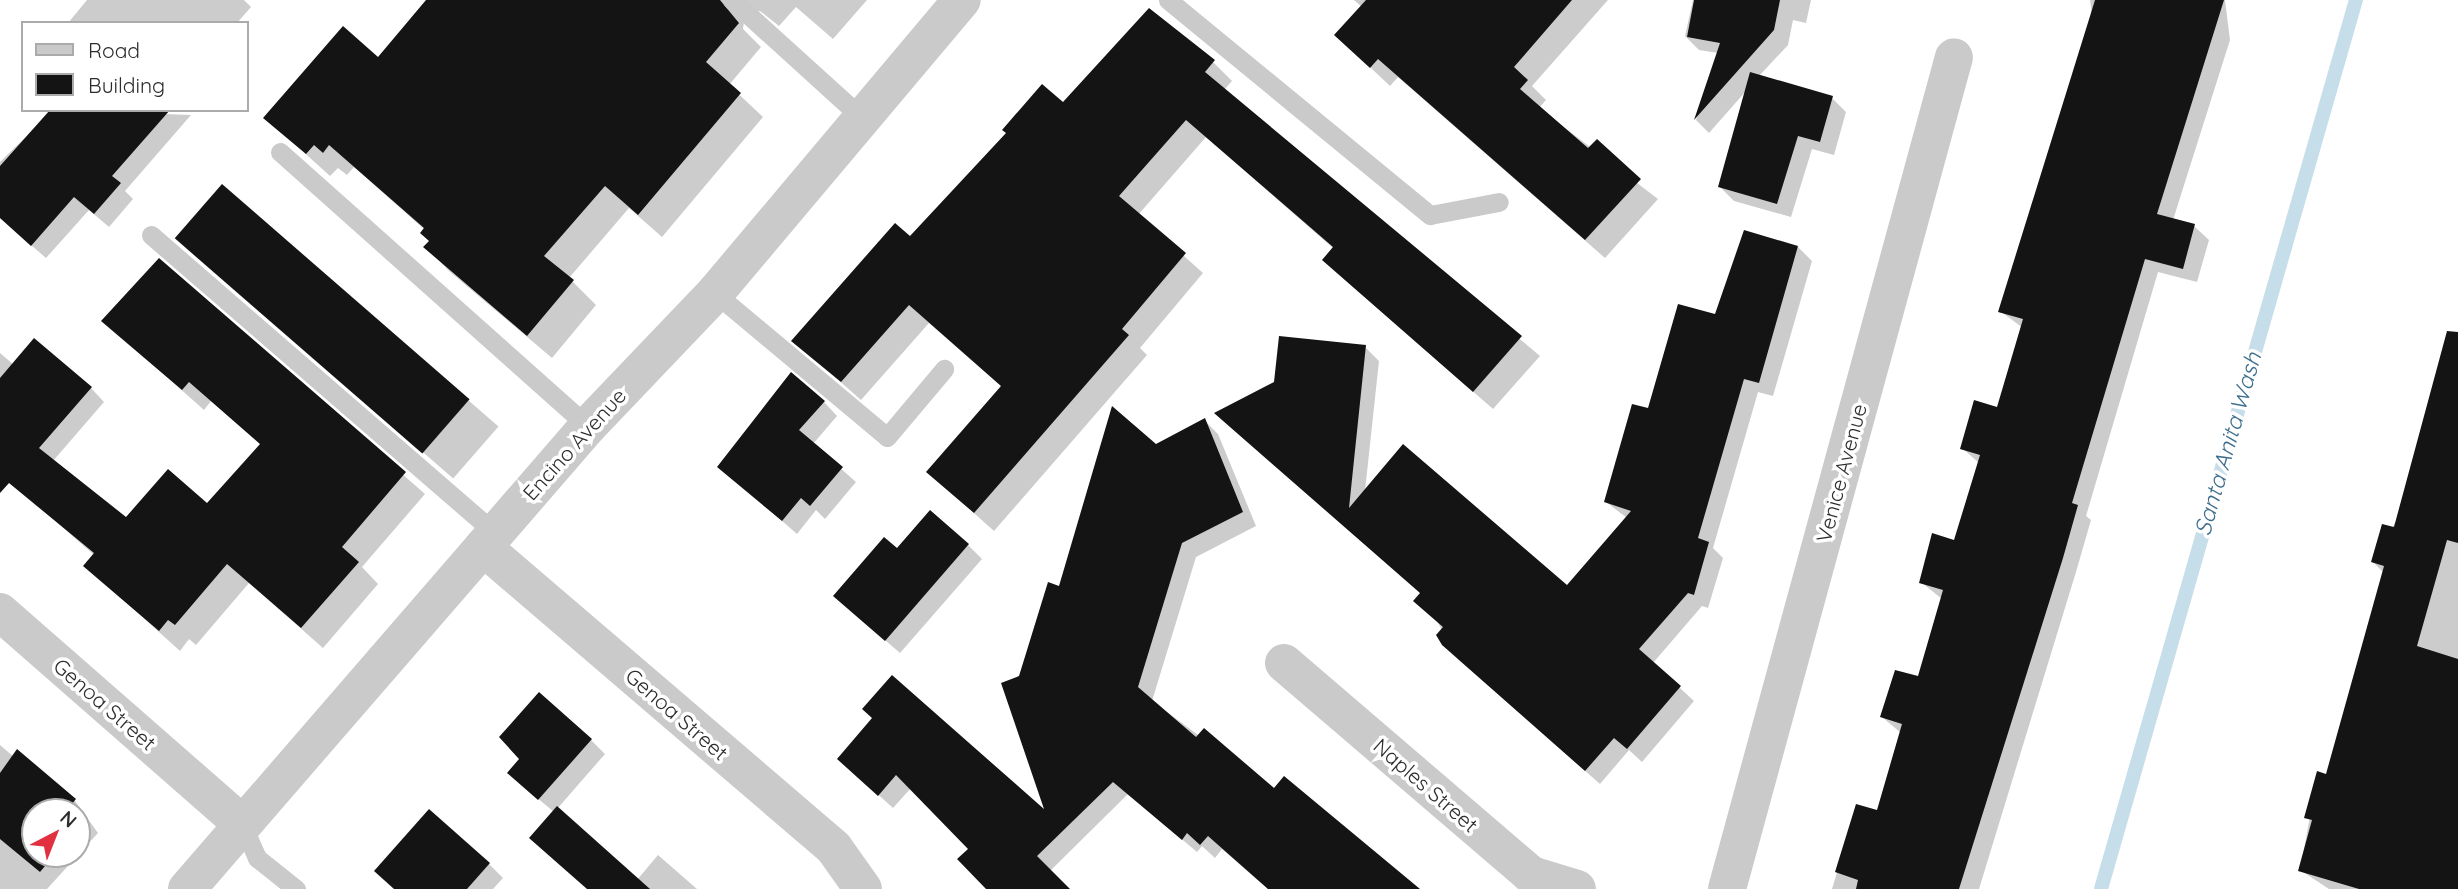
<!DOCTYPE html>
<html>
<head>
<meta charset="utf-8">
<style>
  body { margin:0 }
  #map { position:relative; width:2458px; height:889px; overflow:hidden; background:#fff; font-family:Quicksand,sans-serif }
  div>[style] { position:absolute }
  .shadow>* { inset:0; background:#0003; transform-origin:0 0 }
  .stream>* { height:14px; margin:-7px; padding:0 7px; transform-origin:7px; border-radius:7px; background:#c6ddea }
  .building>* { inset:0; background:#141414; transform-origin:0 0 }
  .lane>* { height:19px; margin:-9.5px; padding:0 9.5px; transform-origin:9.5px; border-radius:9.5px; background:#cacaca }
  .street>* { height:38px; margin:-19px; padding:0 19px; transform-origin:19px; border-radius:19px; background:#cacaca }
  span { translate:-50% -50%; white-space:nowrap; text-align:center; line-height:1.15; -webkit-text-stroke:7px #fff; paint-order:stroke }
  .street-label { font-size:21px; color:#2d2d2d }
  .water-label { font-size:23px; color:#3d6f8c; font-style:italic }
  .legend { position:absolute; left:21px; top:21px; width:228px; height:91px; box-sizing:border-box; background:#fff; border:2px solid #ababab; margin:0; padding:9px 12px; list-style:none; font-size:21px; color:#2d2d2d }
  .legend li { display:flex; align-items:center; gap:14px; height:35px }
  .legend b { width:35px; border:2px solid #ababab }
  .north { position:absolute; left:21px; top:798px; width:70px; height:70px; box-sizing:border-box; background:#fff; border:2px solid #ababab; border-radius:50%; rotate:42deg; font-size:19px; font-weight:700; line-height:28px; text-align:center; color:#2d2d2d }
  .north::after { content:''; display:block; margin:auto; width:24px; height:32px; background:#e13141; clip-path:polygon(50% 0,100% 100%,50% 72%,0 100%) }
</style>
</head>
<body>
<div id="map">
  <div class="shadow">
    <i style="clip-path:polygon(87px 0,244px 0,251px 7px,237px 23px,68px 23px)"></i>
    <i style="clip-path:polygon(428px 0,867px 0,833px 39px,796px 7px,779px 26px,760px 11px,745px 15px,743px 29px,761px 47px,729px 85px,763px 117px,662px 237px,629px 208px,569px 278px,596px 305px,552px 358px,449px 271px,426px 247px,431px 242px,425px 230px,354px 167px,347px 175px,338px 168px,330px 176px,266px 118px,378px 59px)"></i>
    <i style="clip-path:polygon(1354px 0,1608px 0,1532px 86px,1546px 100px,1539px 108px,1658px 199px,1605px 258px,1398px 77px,1390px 86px,1355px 53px,1362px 7px)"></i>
    <i style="clip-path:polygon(1693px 0,1811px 0,1806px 23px,1793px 20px,1788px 45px,1759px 76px,1832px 98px,1846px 112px,1834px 155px,1812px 149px,1791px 217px,1734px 201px,1720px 187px,1746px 91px,1709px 133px,1696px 120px,1718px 53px,1699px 50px,1685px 36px)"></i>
    <i style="clip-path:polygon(2090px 0,2225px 0,2230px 40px,2173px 220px,2194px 226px,2209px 240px,2197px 282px,2158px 272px,2086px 516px,2091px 520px,2076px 572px,1979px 889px,1832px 889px,1857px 806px,1878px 812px,1901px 733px,1882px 717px,1919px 679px,1942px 599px,1921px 582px,1955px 542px,1979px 463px,1962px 448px,1998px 409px,2023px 328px,2000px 311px,2092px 15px)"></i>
    <i style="clip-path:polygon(1213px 62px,1232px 81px,1224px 90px,1540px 356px,1493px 409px,1343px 278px,1334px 249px,1206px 137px,1138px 215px,1203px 273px,1140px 348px,1147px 355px,994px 531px,928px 472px,1002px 387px,929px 323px,861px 400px,794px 341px,1063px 104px)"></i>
    <i style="clip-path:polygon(53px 110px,191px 115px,125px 191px,133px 199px,109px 227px,89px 210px,46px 258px,0 218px,0 162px)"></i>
    <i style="left:223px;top:187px;width:365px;height:69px;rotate:41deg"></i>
    <i style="clip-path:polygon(1798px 247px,1812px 261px,1773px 396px,1758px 392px,1713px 548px,1723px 558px,1708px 608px,1702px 606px,1653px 663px,1694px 701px,1642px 762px,1629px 750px,1600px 784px,1458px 659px,1422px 594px,1217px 414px,1365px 347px,1379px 361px,1365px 491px,1567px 587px,1627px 518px,1606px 502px,1649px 410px,1716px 316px)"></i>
    <i style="clip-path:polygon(159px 260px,425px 494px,362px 567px,378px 584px,323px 648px,249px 583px,196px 645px,189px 639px,180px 651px,86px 566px,94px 555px,14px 484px,0 451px,0 353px,14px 365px,91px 388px,104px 402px,53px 461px,126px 520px,207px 506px,261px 445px,211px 401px,204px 410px,104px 321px)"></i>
    <i style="clip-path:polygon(824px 402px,837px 416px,813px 444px,856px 482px,825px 519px,816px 510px,797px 534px,720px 467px)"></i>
    <i style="clip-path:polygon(2458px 410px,2458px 889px,2329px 889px,2300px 870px,2318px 774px,2327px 776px,2384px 573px,2373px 562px)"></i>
    <i style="clip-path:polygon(1204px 420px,1218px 434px,1256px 526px,1196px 557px,1152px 701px,1274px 791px,1285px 778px,1418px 889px,1268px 889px,1222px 849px,1215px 858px,1202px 846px,1197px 852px,1128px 794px,1050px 871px,1067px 889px,988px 889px,970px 849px,911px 788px,893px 808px,839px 759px,1048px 814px,1021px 678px,1060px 588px,1156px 446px)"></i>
    <i style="clip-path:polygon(968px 545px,982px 559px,900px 653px,850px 610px,898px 550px)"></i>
    <i style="clip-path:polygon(591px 740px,605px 754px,557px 809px,637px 880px,658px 855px,697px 889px,587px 889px,554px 812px,523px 786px)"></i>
    <i style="clip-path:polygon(evenodd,0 745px,14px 757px,18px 751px,75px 801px,98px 833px,47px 889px,0 889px,0 745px,35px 812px,77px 812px,77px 854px,35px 854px,35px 812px)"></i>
    <i style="clip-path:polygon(489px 864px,503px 878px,493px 889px,398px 889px)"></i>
  </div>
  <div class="stream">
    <i style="left:2101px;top:889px;width:925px;rotate:-74deg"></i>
  </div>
  <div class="building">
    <i style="clip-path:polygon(426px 0,720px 0,739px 23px,706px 62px,741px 93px,638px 215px,605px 186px,544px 256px,574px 280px,527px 336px,423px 247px,429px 241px,420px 233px,424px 228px,329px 145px,323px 153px,314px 145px,306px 154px,263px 118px,343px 26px,378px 57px)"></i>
    <i style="clip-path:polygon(1366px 0,1572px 0,1514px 67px,1528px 80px,1520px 89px,1588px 148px,1597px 139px,1641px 179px,1585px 240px,1378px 59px,1370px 68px,1334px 35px)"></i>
    <i style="clip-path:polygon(1694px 0,1780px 0,1774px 30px,1694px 120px,1720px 43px,1687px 37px)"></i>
    <i style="clip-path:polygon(2095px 0,2224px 0,2157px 214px,2195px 224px,2183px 269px,2145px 259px,2072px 503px,2078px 505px,2063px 558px,1959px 889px,1856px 889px,1858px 880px,1835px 872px,1856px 804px,1877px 810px,1902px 724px,1880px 717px,1895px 670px,1918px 676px,1943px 590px,1919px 583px,1932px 533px,1954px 540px,1980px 455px,1960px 449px,1974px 400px,1997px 407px,2023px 319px,1998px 312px)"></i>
    <i style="clip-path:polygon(1149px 8px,1215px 60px,1205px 72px,1522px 336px,1473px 392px,1322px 260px,1333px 247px,1186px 120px,1119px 196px,1186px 253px,1122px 329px,1129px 335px,974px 513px,926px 472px,1001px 386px,909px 305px,841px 382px,791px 341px,895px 223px,910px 236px,1006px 133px,1002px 130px,1042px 84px,1063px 102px)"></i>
    <i style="clip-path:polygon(1750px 72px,1833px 96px,1820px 142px,1798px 136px,1777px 204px,1718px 187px)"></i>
    <i style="clip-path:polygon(50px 110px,170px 110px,112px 176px,121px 183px,94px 214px,74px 197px,31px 246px,0 218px,0 166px)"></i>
    <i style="left:222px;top:184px;width:328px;height:72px;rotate:41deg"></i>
    <i style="clip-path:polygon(1744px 230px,1798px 246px,1759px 383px,1744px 379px,1698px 538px,1709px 542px,1694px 595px,1688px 593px,1639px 649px,1681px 686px,1627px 749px,1614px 738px,1585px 771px,1442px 645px,1436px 635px,1443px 627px,1413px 601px,1420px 593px,1214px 413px,1274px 382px,1279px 336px,1366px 345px,1349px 508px,1403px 444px,1567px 585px,1631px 511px,1604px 502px,1632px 404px,1648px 408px,1678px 304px,1715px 314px)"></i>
    <i style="clip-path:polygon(159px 258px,406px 472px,342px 547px,359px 562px,301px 628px,227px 564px,175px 625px,168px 620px,159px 631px,83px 566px,94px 553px,9px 483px,0 493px,0 378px,34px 338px,92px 387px,39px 448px,126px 517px,168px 469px,207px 503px,260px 444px,189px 382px,182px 390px,101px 321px)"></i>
    <i style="clip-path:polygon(2447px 331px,2458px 332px,2458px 543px,2447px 540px,2417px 646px,2458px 659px,2458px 889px,2359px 889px,2298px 871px,2312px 820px,2304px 818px,2317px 771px,2326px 774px,2384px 566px,2371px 562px,2382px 524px,2394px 527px)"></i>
    <i style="clip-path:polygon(791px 372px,825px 401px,799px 430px,843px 467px,810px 506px,801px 498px,782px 521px,717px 467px)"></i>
    <i style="clip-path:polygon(1112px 406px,1156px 444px,1205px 418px,1243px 512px,1182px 543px,1138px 687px,1196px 737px,1204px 728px,1274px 788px,1284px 776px,1420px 889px,1268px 889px,1208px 836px,1200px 845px,1187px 833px,1182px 840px,1113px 782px,1037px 856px,1070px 889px,986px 889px,957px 859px,968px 849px,896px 775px,878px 796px,837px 759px,872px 718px,862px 709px,892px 675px,1044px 809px,1001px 683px,1019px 676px,1048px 582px,1059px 586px)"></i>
    <i style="clip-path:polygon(930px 510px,969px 544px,885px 641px,833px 596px,884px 537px,897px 548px)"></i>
    <i style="clip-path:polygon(539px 692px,592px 739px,538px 800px,507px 773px,519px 759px,499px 737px)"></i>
    <i style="clip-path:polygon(17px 749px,76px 799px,71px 805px,86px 818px,77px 828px,77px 812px,35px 812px,35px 854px,55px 854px,40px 872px,0 839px,0 773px)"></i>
    <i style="clip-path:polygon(557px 806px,650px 889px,587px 889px,529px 838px)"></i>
    <i style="clip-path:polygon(429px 809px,490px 863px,467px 889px,394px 889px,374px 871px)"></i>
  </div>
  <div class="lane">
    <i style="left:732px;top:0;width:174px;rotate:42.2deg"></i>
    <i style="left:1168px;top:0;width:339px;rotate:39.4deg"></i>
    <i style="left:1430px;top:215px;width:70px;rotate:-10.7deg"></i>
    <i style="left:280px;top:152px;width:412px;rotate:41.7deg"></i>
    <i style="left:151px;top:235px;width:455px;rotate:40.9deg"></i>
    <i style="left:715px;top:293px;width:224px;rotate:39.9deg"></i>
    <i style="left:887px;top:437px;width:89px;rotate:-50deg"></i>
    <i style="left:242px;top:824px;width:37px;rotate:66deg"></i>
    <i style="left:257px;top:858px;width:50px;rotate:38.5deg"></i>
  </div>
  <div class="street">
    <i style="left:483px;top:547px;width:462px;rotate:40.6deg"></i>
    <i style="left:834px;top:848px;width:50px;rotate:54.7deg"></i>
    <i style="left:0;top:612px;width:322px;rotate:41.2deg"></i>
    <i style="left:1284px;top:663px;width:326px;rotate:40.6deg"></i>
    <i style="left:1531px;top:875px;width:48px;rotate:16.9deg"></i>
    <i style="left:187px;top:889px;width:613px;rotate:-49.1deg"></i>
    <i style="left:588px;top:426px;width:184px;rotate:-46.3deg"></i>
    <i style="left:715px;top:293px;width:383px;rotate:-49.9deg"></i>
    <i style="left:1727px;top:889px;width:862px;rotate:-74.74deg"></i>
  </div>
  <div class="street-label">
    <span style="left:574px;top:444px;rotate:-48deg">Encino Avenue</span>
    <span style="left:1841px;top:473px;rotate:-75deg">Venice Avenue</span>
    <span style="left:105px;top:704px;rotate:41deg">Genoa Street</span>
    <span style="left:677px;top:714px;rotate:41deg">Genoa Street</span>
    <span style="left:1426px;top:785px;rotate:41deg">Naples Street</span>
  </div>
  <div class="water-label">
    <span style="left:2228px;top:444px;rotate:-74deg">Santa Anita Wash</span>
  </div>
  <ul class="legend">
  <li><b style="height:9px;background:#cacaca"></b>Road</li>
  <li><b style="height:19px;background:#141414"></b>Building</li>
  </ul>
  <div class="north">N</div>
</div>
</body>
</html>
